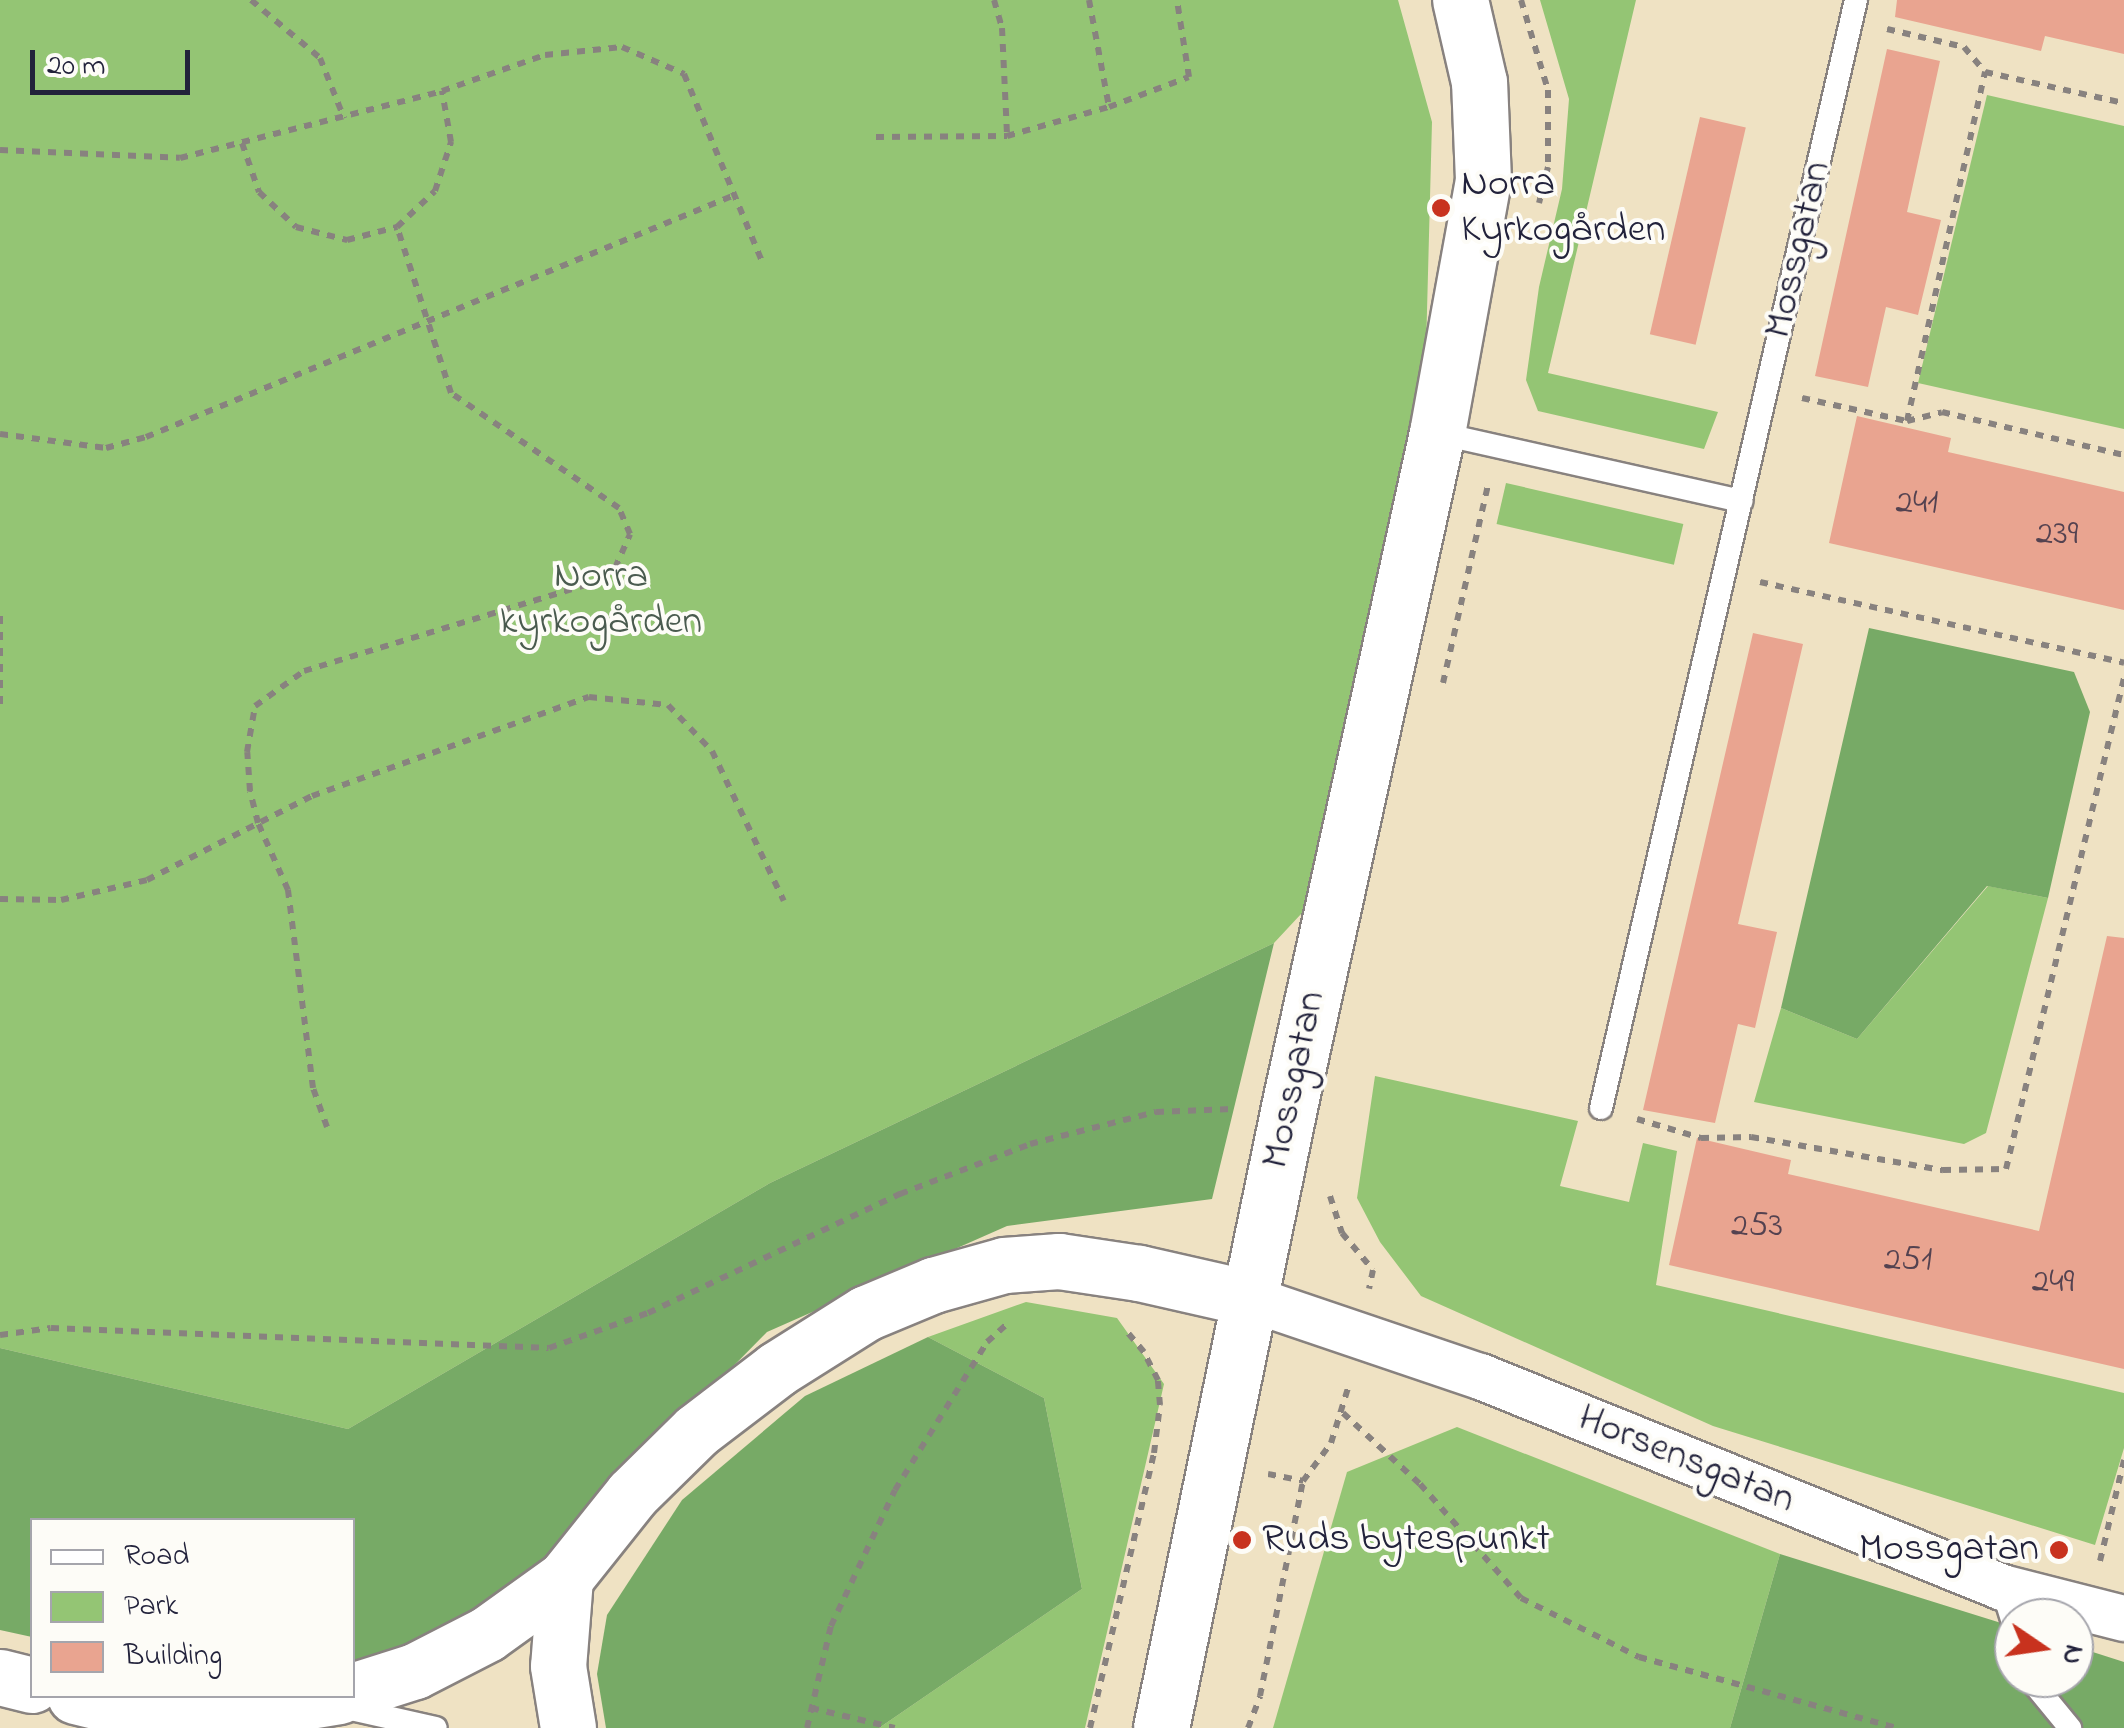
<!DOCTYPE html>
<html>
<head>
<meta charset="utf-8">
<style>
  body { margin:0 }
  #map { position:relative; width:2124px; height:1728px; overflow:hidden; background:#efe2c3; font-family:"Indie Flower",sans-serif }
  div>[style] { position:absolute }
  .green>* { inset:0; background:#94c574; transform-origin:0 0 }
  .forest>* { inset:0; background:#7a6 }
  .building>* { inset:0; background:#e9a490; transform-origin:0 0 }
  .path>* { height:6px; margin-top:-3px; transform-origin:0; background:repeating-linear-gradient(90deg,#88827f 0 8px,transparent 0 16px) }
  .roads { filter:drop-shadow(2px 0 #88827f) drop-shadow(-2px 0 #88827f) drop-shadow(0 2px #88827f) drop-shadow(0 -2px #88827f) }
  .lane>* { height:22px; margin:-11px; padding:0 11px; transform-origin:11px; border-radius:11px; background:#fff }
  .street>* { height:45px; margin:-22.5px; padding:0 22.5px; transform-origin:22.5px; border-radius:22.5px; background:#fff }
  .secondary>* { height:55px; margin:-27.5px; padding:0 27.5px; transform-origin:27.5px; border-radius:27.5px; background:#fff }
  .primary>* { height:55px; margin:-27.5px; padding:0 27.5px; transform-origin:27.5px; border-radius:27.5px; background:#fff }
  .dots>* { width:28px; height:28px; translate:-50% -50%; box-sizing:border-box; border:5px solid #fdfcf7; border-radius:50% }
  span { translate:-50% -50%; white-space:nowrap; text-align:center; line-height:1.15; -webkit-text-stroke:8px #fdfcf7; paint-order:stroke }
  .number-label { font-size:35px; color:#544250 }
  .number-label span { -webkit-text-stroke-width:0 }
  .poi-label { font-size:40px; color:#22223b }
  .left { translate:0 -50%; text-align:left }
  .right { translate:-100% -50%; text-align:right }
  .street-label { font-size:40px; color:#22223b }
  .park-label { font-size:40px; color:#4a5b4f }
  .legend { position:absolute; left:30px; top:1518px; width:325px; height:180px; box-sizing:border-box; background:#fdfcf7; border:2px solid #a5a5ac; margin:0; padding:12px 18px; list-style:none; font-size:30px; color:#22223b }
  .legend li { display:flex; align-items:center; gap:20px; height:50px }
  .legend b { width:50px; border:2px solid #a5a5ac }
  .north { position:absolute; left:1994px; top:1598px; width:100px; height:100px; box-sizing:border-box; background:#fdfcf7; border:2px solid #a5a5ac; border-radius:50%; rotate:103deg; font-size:28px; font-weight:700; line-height:40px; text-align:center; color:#22223b }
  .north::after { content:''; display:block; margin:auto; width:35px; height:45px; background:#c8321e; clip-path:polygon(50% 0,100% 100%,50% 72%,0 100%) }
  .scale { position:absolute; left:30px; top:50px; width:160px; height:45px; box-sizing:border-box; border:5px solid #22223b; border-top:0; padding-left:12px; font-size:30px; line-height:35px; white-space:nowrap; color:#22223b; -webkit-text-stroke:8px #fdfcf7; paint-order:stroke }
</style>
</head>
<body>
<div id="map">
  <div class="green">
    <i style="clip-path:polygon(0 0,1398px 0,1432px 122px,1425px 387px,1315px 899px,1274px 943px,770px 1183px,348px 1429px,0 1348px)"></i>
    <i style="clip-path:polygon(1540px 0,1636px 0,1548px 373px,1718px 412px,1704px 449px,1538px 411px,1526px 380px,1539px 287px,1562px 189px,1569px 99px)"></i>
    <i style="clip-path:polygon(1987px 95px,2124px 126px,2124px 429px,1918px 383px)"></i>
    <i style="left:1506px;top:483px;width:182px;height:42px;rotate:13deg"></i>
    <i style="clip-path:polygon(1988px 886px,2048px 898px,1986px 1133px,1964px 1144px,1754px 1102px,1781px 1008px,1857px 1039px)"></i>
    <i style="clip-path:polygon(1375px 1076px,1578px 1121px,1560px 1186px,1629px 1202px,1643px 1143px,1677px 1151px,1656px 1285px,2124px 1393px,2124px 1448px,2095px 1545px,1713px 1426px,1421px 1296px,1380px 1242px,1357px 1198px)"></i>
    <i style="clip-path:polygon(1026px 1302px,1117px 1318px,1164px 1384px,1085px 1728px,879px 1728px,1082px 1589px,1044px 1398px,928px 1337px)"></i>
    <i style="clip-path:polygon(1457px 1427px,1780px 1554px,1730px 1728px,1273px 1728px,1347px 1472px)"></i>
  </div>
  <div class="forest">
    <i style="clip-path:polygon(1869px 628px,2074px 672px,2090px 712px,2048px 898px,1987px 886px,1857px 1039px,1781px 1008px)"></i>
    <i style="clip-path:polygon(1274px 943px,1212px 1199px,1007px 1226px,767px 1332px,491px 1612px,352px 1696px,352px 1520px,32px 1520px,32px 1637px,0 1630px,0 1348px,348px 1429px,770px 1183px)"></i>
    <i style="clip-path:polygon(928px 1337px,1044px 1398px,1082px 1589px,879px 1728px,606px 1728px,597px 1674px,607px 1615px,682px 1500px,805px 1396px)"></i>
    <i style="clip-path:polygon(1780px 1554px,2014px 1627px,2014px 1678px,2074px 1678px,2074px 1646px,2124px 1662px,2124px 1728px,1730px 1728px)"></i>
  </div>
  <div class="building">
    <i style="clip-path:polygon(1897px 0,2124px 0,2124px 54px,2045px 36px,2041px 51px,1895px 17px)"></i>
    <i style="clip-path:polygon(1887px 49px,1940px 61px,1907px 212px,1941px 220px,1918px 315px,1886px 307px,1868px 387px,1815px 376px)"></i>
    <i style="left:1700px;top:117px;width:47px;height:223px;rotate:13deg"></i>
    <i style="clip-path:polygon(1857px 416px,1951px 438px,1948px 452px,2124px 492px,2124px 610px,1829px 543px)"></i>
    <i style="clip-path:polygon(1753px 633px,1803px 644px,1738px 924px,1777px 932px,1755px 1028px,1738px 1024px,1715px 1123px,1643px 1110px)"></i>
    <i style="clip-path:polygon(2107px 936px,2124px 938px,2124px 1369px,1669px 1265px,1697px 1138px,1791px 1160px,1788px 1174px,2039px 1231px)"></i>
  </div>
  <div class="path">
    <i style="left:251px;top:0;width:90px;rotate:40deg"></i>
    <i style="left:320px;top:58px;width:65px;rotate:68.2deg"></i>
    <i style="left:994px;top:0;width:29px;rotate:74deg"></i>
    <i style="left:1002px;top:28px;width:108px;rotate:87.3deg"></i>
    <i style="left:1089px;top:0;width:109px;rotate:79.4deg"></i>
    <i style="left:1521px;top:0;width:94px;rotate:73.3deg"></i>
    <i style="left:1548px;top:90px;width:77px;rotate:90deg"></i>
    <i style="left:1548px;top:167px;width:37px;rotate:104deg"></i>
    <i style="left:1887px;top:29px;width:79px;rotate:13.2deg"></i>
    <i style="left:1964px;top:47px;width:33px;rotate:50deg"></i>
    <i style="left:1985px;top:72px;width:142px;rotate:12.6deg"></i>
    <i style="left:876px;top:137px;width:131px;rotate:-0.4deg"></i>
    <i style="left:1007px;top:136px;width:106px;rotate:-15.9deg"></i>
    <i style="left:1109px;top:107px;width:85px;rotate:-20.6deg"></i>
    <i style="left:1189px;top:77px;width:78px;rotate:-98.9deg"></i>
    <i style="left:242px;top:143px;width:52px;rotate:70.9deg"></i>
    <i style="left:259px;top:192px;width:51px;rotate:43.4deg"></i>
    <i style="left:296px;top:227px;width:53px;rotate:14.3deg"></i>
    <i style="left:347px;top:240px;width:52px;rotate:-14.6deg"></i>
    <i style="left:397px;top:227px;width:52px;rotate:-43.5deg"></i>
    <i style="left:435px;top:191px;width:52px;rotate:-71.9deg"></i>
    <i style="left:451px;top:142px;width:52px;rotate:-100deg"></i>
    <i style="left:0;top:150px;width:180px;rotate:2.5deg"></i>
    <i style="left:180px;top:158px;width:270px;rotate:-14.3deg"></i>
    <i style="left:442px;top:91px;width:109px;rotate:-19.3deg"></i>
    <i style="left:545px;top:55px;width:77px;rotate:-5.9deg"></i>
    <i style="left:622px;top:47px;width:68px;rotate:23.5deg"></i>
    <i style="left:684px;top:74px;width:206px;rotate:67.4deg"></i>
    <i style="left:1802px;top:398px;width:107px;rotate:12.4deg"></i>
    <i style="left:1907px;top:421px;width:36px;rotate:-14deg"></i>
    <i style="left:1942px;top:412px;width:187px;rotate:13.3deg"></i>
    <i style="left:1907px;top:421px;width:358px;rotate:-77.4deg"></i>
    <i style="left:0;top:434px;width:107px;rotate:7.5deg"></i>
    <i style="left:106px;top:448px;width:41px;rotate:-15.4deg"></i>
    <i style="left:146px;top:437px;width:639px;rotate:-22.35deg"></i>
    <i style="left:1760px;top:582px;width:373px;rotate:12.5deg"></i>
    <i style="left:0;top:616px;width:90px;rotate:90deg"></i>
    <i style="left:1443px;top:683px;width:207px;rotate:-77.2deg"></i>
    <i style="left:0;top:899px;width:61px;rotate:0.9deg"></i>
    <i style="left:61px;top:900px;width:88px;rotate:-13.1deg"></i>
    <i style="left:147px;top:880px;width:185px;rotate:-27deg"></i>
    <i style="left:312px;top:796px;width:294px;rotate:-19.7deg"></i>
    <i style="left:589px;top:697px;width:79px;rotate:5.8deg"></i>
    <i style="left:668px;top:705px;width:64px;rotate:46.3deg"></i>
    <i style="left:712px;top:751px;width:166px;rotate:64.4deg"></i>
    <i style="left:1637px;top:1119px;width:67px;rotate:16.5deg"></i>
    <i style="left:1701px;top:1138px;width:50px;rotate:-1.1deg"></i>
    <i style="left:1751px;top:1137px;width:195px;rotate:9.8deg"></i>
    <i style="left:1943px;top:1170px;width:63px;rotate:-0.9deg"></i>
    <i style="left:2006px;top:1169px;width:505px;rotate:-76.49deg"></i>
    <i style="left:327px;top:1127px;width:41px;rotate:-109.7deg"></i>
    <i style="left:313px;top:1088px;width:200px;rotate:-97.2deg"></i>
    <i style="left:288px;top:890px;width:73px;rotate:-114.1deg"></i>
    <i style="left:258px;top:823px;width:33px;rotate:-104deg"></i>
    <i style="left:250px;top:791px;width:39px;rotate:-94deg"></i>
    <i style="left:247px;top:752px;width:47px;rotate:-80.1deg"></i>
    <i style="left:255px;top:706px;width:60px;rotate:-35.5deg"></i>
    <i style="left:304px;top:671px;width:304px;rotate:-17deg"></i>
    <i style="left:595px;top:582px;width:24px;rotate:-35deg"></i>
    <i style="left:615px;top:568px;width:37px;rotate:-66deg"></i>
    <i style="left:630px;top:534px;width:28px;rotate:-113deg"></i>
    <i style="left:619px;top:508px;width:204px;rotate:-145.6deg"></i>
    <i style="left:451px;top:393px;width:175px;rotate:-108deg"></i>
    <i style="left:1330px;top:1196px;width:39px;rotate:72deg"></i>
    <i style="left:1342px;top:1233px;width:48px;rotate:50deg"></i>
    <i style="left:1373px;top:1270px;width:19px;rotate:102deg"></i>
    <i style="left:0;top:1335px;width:51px;rotate:-7.8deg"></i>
    <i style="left:51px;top:1328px;width:498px;rotate:2.3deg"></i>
    <i style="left:549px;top:1348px;width:105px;rotate:-19.5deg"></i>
    <i style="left:648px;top:1313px;width:279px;rotate:-25.3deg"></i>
    <i style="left:900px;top:1194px;width:139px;rotate:-21deg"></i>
    <i style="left:1030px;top:1144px;width:130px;rotate:-14.3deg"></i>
    <i style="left:1156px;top:1112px;width:76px;rotate:-2.3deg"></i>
    <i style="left:1343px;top:1413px;width:105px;rotate:42.7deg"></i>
    <i style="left:1420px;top:1484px;width:152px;rotate:48.5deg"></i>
    <i style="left:1521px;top:1598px;width:132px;rotate:26.6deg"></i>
    <i style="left:1639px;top:1657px;width:268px;rotate:15.4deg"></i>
    <i style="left:1268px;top:1474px;width:36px;rotate:11deg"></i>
    <i style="left:2100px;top:1561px;width:104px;rotate:-76.6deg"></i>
    <i style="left:811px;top:1708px;width:86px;rotate:13.4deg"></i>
    <i style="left:807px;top:1728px;width:105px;rotate:-76.8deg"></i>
    <i style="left:831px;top:1626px;width:150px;rotate:-64.8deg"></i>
    <i style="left:895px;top:1490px;width:174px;rotate:-58.1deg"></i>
    <i style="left:987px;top:1342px;width:30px;rotate:-42deg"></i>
    <i style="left:1090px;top:1728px;width:282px;rotate:-76.9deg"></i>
    <i style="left:1154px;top:1453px;width:48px;rotate:-82.9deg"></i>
    <i style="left:1160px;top:1405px;width:25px;rotate:-95deg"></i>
    <i style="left:1158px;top:1380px;width:31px;rotate:-117deg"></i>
    <i style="left:1144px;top:1352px;width:31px;rotate:-130deg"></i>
    <i style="left:1248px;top:1728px;width:34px;rotate:-69deg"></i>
    <i style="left:1260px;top:1696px;width:219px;rotate:-78.7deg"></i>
    <i style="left:1303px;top:1481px;width:47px;rotate:-53.6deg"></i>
    <i style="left:1331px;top:1443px;width:61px;rotate:-72.8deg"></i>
  </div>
  <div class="roads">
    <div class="lane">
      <i style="left:1437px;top:433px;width:312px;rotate:12.6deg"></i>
      <i style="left:1601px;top:1108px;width:1137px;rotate:-77.04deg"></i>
      <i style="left:2002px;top:1587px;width:41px;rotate:72.9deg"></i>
      <i style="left:2029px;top:1678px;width:65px;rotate:50.6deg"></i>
      <i style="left:342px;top:1707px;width:96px;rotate:12.6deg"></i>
    </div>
    <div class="street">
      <i style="left:1249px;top:1298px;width:244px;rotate:18.7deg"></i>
      <i style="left:1480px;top:1376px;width:563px;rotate:22.01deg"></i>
      <i style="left:2002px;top:1587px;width:126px;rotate:14.3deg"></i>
    </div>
    <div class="secondary">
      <i style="left:1161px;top:1728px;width:634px;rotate:-78.35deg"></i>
      <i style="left:1289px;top:1107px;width:690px;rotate:-77.62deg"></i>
      <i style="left:1437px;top:433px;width:257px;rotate:-79.7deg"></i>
      <i style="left:1483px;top:180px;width:98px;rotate:-92.3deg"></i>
      <i style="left:1479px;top:82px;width:84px;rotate:-103deg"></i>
    </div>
    <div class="primary">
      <i style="left:565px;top:1578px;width:88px;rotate:94.5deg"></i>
      <i style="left:558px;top:1666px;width:63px;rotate:80.8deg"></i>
      <i style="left:0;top:1677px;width:33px;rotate:14deg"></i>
      <i style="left:352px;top:1691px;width:66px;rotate:-17.6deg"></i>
      <i style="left:415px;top:1671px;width:81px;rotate:-27.2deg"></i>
      <i style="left:487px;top:1634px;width:96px;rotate:-35.7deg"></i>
      <i style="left:565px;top:1578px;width:107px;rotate:-51.4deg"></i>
      <i style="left:632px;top:1494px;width:90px;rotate:-44.5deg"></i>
      <i style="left:696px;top:1431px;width:102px;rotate:-37.4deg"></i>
      <i style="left:777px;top:1369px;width:105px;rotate:-32.2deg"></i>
      <i style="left:866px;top:1313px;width:73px;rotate:-22.7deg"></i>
      <i style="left:933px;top:1285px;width:74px;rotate:-15.7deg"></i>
      <i style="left:1004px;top:1265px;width:55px;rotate:-4.2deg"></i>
      <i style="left:1059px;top:1261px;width:81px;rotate:8.5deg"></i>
      <i style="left:1139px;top:1273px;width:113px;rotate:12.8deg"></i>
      <i style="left:75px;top:1696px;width:93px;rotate:13.7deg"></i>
      <i style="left:129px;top:1708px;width:143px;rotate:-0.4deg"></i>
      <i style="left:272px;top:1707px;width:68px;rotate:-9.3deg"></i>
    </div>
  </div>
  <div class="dots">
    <i style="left:1441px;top:208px;background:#c8321e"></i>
    <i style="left:1242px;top:1540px;background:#c8321e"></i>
    <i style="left:2059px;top:1550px;background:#c8321e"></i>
  </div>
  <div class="number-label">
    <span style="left:1917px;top:504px">241</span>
    <span style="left:2057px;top:535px">239</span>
    <span style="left:1757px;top:1227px">253</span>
    <span style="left:1908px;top:1261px">251</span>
    <span style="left:2053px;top:1283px">249</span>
  </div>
  <div class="poi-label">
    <span class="left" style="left:1461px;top:208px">Norra<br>Kyrkogården</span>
    <span class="left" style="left:1262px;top:1540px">Ruds bytespunkt</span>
    <span class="right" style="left:2039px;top:1550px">Mossgatan</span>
  </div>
  <div class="street-label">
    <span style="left:1799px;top:250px;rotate:-77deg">Mossgatan</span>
    <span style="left:1295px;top:1080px;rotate:-78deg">Mossgatan</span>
    <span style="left:1686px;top:1460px;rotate:22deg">Horsensgatan</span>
  </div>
  <div class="park-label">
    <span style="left:601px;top:600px">Norra<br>kyrkogården</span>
  </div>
  <ul class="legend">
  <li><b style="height:12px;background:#fff"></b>Road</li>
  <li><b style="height:28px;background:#94c574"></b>Park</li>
  <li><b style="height:28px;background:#e9a490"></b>Building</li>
  </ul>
  <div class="north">N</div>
  <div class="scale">20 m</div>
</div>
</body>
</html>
